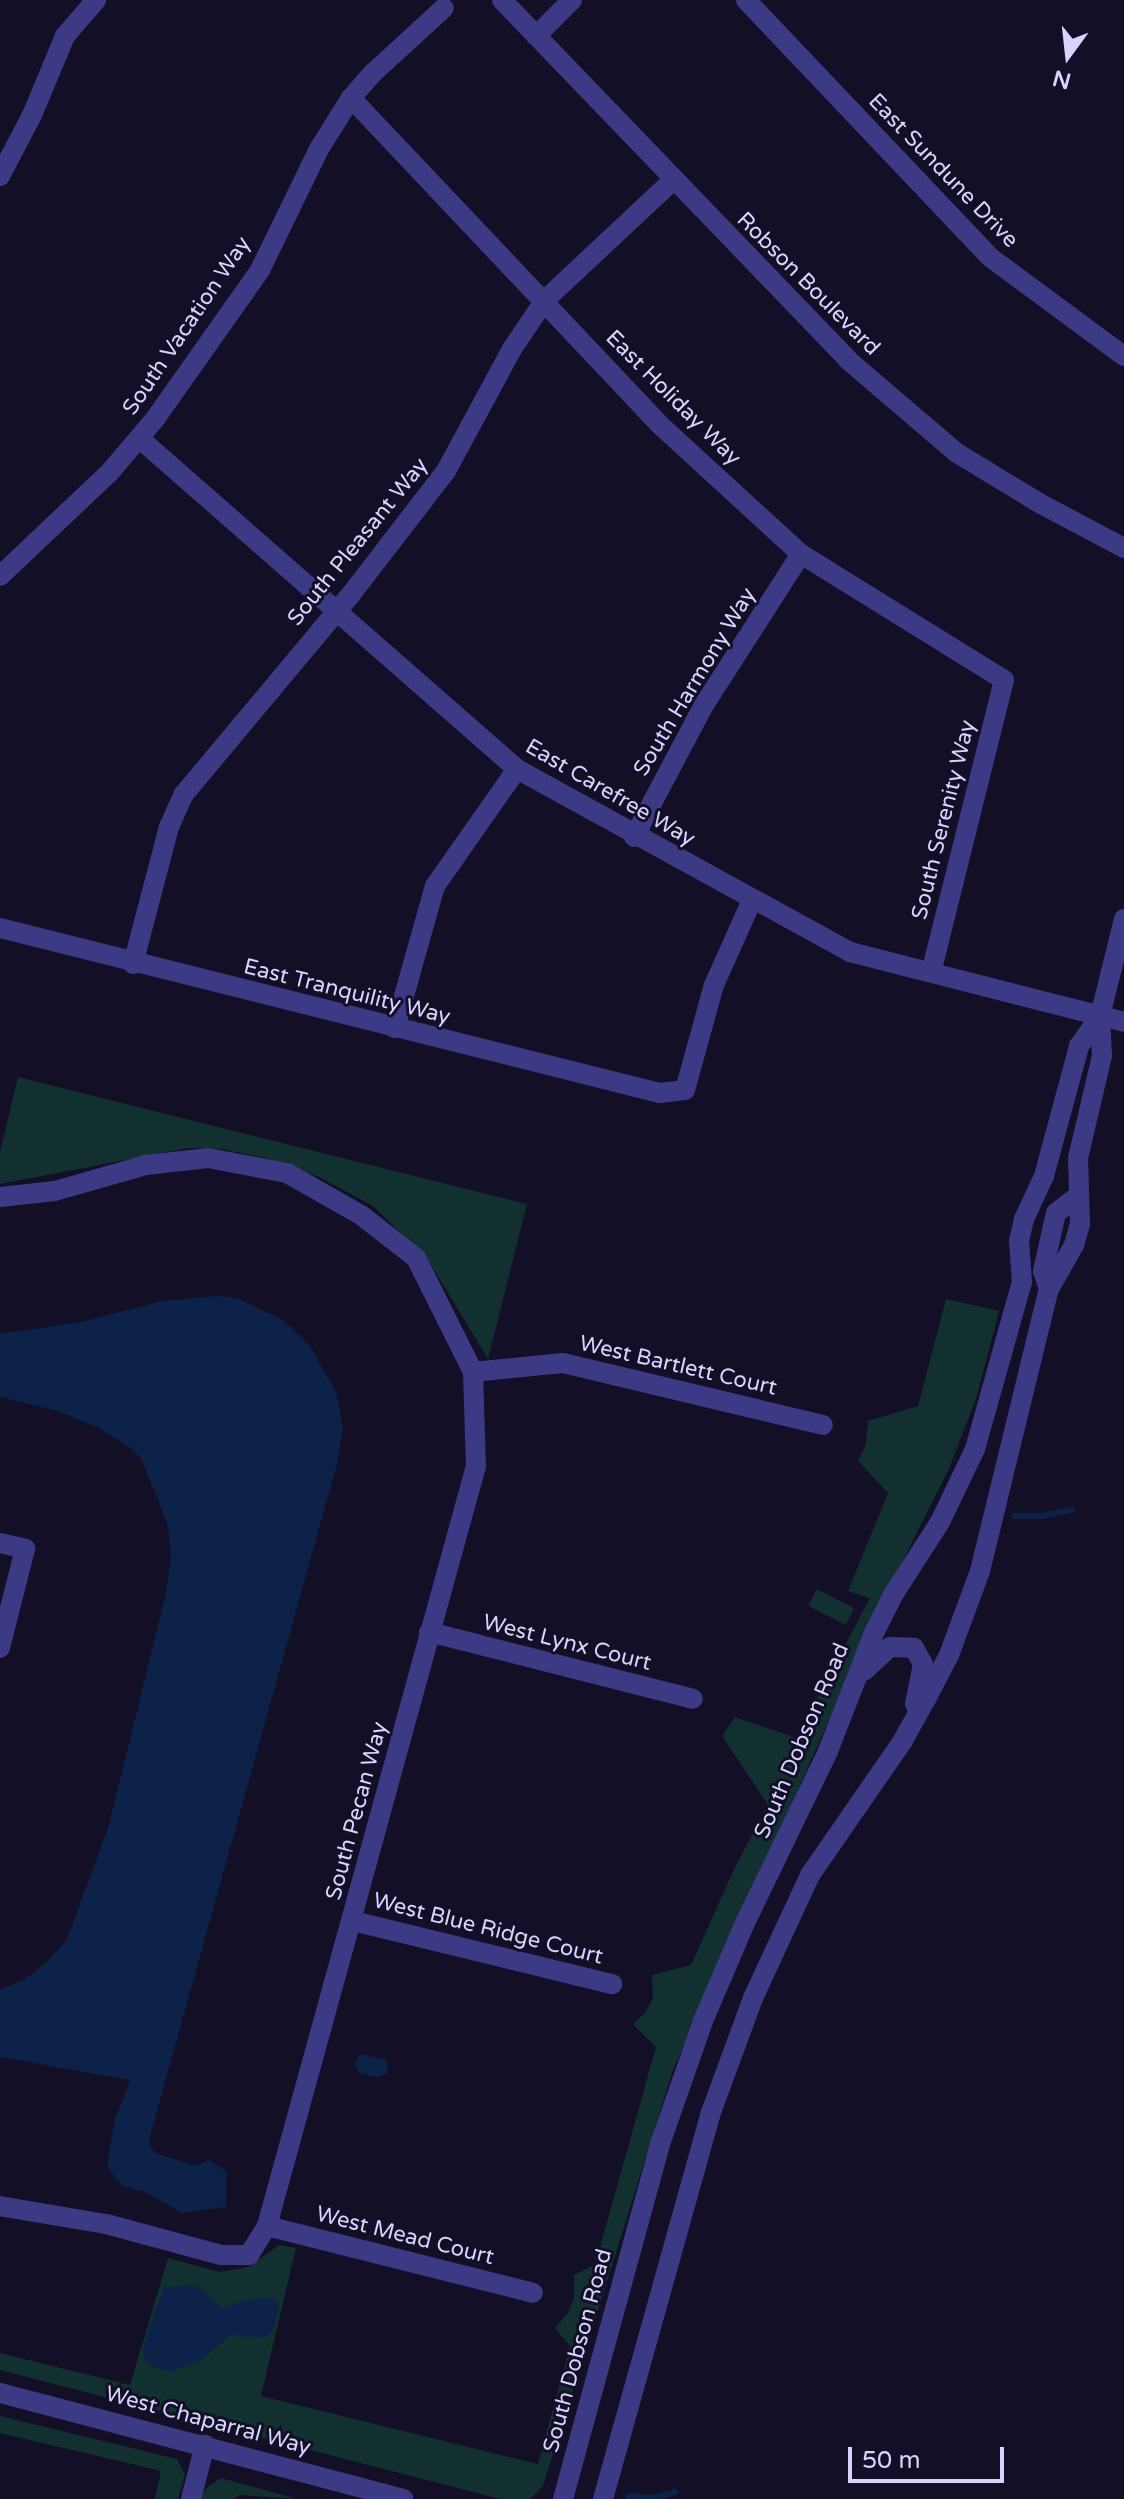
<!DOCTYPE html>
<html>
<head>
<meta charset="utf-8">
<style>
  body { margin:0 }
  #map { position:relative; width:1124px; height:2499px; overflow:hidden; background:#130f26; font-family:"Varela Round",sans-serif }
  div>[style] { position:absolute }
  .green>* { inset:0; background:#12302f; transform-origin:0 0 }
  .water>* { inset:0; background:#0c2248 }
  .stream>* { height:6px; margin:-3px; padding:0 3px; transform-origin:3px; border-radius:3px; background:#0c2248 }
  .minor>* { height:20px; margin:-10px; padding:0 10px; transform-origin:10px; border-radius:10px; background:#3d3a85 }
  span { translate:-50% -50%; white-space:nowrap; text-align:center; line-height:1.15; -webkit-text-stroke:6px #130f26; paint-order:stroke }
  .street-label { font-size:22px; color:#d9d4ff }
  .north { position:absolute; left:1028px; top:16px; width:80px; height:80px; -webkit-text-stroke:6px #130f26; paint-order:stroke; rotate:195deg; font-size:22px; font-weight:700; line-height:32px; text-align:center; color:#d9d4ff }
  .north::after { content:''; display:block; margin:auto; width:28px; height:36px; background:#d9d4ff; clip-path:polygon(50% 0,100% 100%,50% 72%,0 100%) }
  .scale { position:absolute; left:848px; top:2447px; width:156px; height:36px; box-sizing:border-box; border:4px solid #d9d4ff; border-top:0; padding-left:10px; font-size:24px; line-height:28px; white-space:nowrap; color:#d9d4ff; -webkit-text-stroke:6px #130f26; paint-order:stroke }
</style>
</head>
<body>
<div id="map">
  <div class="green">
    <i style="clip-path:polygon(18px 1077px,527px 1204px,488px 1359px,428px 1260px,373px 1206px,319px 1177px,266px 1158px,222px 1149px,188px 1148px,0 1184px,0 1152px)"></i>
    <i style="clip-path:polygon(946px 1299px,999px 1311px,977px 1396px,948px 1471px,877px 1612px,673px 2070px,543px 2486px,530px 2499px,500px 2499px,0 2370px,0 2353px,130px 2385px,168px 2258px,220px 2272px,248px 2267px,279px 2245px,296px 2248px,261px 2396px,538px 2464px,570px 2346px,555px 2328px,568px 2313px,574px 2297px,574px 2275px,595px 2265px,656px 2047px,633px 2024px,645px 2013px,653px 1998px,652px 1975px,691px 1965px,735px 1867px,768px 1805px,722px 1736px,735px 1717px,796px 1738px,870px 1598px,848px 1591px,888px 1493px,858px 1461px,866px 1444px,868px 1421px,918px 1406px)"></i>
    <i style="left:817px;top:1589px;width:42px;height:19px;rotate:27deg"></i>
    <i style="clip-path:polygon(0 2416px,177px 2459px,185px 2474px,178px 2499px,155px 2499px,161px 2471px,0 2433px)"></i>
    <i style="clip-path:polygon(221px 2478px,297px 2499px,240px 2495px,233px 2499px,201px 2499px,204px 2490px)"></i>
  </div>
  <div class="water">
    <i style="clip-path:polygon(217px 1296px,237px 1298px,283px 1320px,310px 1346px,336px 1392px,343px 1429px,337px 1464px,150px 2136px,150px 2147px,157px 2154px,197px 2166px,209px 2160px,226px 2171px,226px 2207px,182px 2213px,145px 2192px,122px 2186px,107px 2166px,114px 2122px,130px 2080px,0 2057px,0 1990px,25px 1979px,46px 1963px,67px 1939px,108px 1828px,166px 1593px,171px 1556px,168px 1525px,142px 1460px,131px 1448px,97px 1427px,58px 1411px,0 1397px,0 1334px,81px 1322px,162px 1301px)"></i>
    <i style="clip-path:polygon(360px 2054px,387px 2060px,387px 2073px,379px 2077px,359px 2073px,355px 2064px)"></i>
    <i style="clip-path:polygon(196px 2285px,222px 2308px,248px 2299px,274px 2298px,279px 2305px,274px 2329px,265px 2338px,230px 2335px,202px 2360px,171px 2372px,155px 2368px,144px 2359px,143px 2347px,164px 2287px)"></i>
  </div>
  <div class="stream">
    <i style="left:1015px;top:1516px;width:27px"></i>
    <i style="left:1042px;top:1516px;width:30px;rotate:-12deg"></i>
    <i style="left:629px;top:2496px;width:24px;rotate:5deg"></i>
    <i style="left:653px;top:2498px;width:23px;rotate:-15deg"></i>
  </div>
  <div class="minor">
    <i style="left:502px;top:0;width:499px;rotate:46.1deg"></i>
    <i style="left:848px;top:360px;width:143px;rotate:40.5deg"></i>
    <i style="left:957px;top:453px;width:98px;rotate:31.3deg"></i>
    <i style="left:1041px;top:504px;width:94px;rotate:27.9deg"></i>
    <i style="left:746px;top:0;width:356px;rotate:46.5deg"></i>
    <i style="left:991px;top:258px;width:165px;rotate:36.4deg"></i>
    <i style="left:536px;top:36px;width:51px;rotate:-45deg"></i>
    <i style="left:351px;top:98px;width:448px;rotate:46.6deg"></i>
    <i style="left:659px;top:424px;width:193px;rotate:42.5deg"></i>
    <i style="left:801px;top:554px;width:239px;rotate:31.8deg"></i>
    <i style="left:1004px;top:680px;width:301px;rotate:104deg"></i>
    <i style="left:0;top:176px;width:69px;rotate:-62.3deg"></i>
    <i style="left:32px;top:115px;width:86px;rotate:-67.3deg"></i>
    <i style="left:65px;top:36px;width:48px;rotate:-49.3deg"></i>
    <i style="left:139px;top:438px;width:502px;rotate:41.21deg"></i>
    <i style="left:517px;top:769px;width:380px;rotate:28.8deg"></i>
    <i style="left:850px;top:952px;width:283px;rotate:14.3deg"></i>
    <i style="left:0;top:576px;width:151px;rotate:-43.4deg"></i>
    <i style="left:110px;top:472px;width:70px;rotate:-49.7deg"></i>
    <i style="left:155px;top:419px;width:182px;rotate:-54.8deg"></i>
    <i style="left:260px;top:270px;width:135px;rotate:-64deg"></i>
    <i style="left:319px;top:149px;width:60px;rotate:-57.9deg"></i>
    <i style="left:351px;top:98px;width:33px;rotate:-49deg"></i>
    <i style="left:373px;top:73px;width:96px;rotate:-42.5deg"></i>
    <i style="left:634px;top:837px;width:149px;rotate:-62.1deg"></i>
    <i style="left:704px;top:705px;width:179px;rotate:-57.3deg"></i>
    <i style="left:0;top:928px;width:680px;rotate:14.04deg"></i>
    <i style="left:660px;top:1093px;width:25px;rotate:-7deg"></i>
    <i style="left:685px;top:1090px;width:109px;rotate:-74.6deg"></i>
    <i style="left:714px;top:985px;width:93px;rotate:-65.9deg"></i>
    <i style="left:133px;top:964px;width:142px;rotate:-75.3deg"></i>
    <i style="left:169px;top:827px;width:36px;rotate:-66deg"></i>
    <i style="left:184px;top:794px;width:262px;rotate:-50.1deg"></i>
    <i style="left:352px;top:593px;width:154px;rotate:-52.4deg"></i>
    <i style="left:446px;top:471px;width:139px;rotate:-61.6deg"></i>
    <i style="left:512px;top:349px;width:59px;rotate:-56deg"></i>
    <i style="left:545px;top:300px;width:174px;rotate:-43.1deg"></i>
    <i style="left:395px;top:1028px;width:148px;rotate:-74.3deg"></i>
    <i style="left:435px;top:886px;width:143px;rotate:-55deg"></i>
    <i style="left:0;top:1197px;width:55px;rotate:-6.2deg"></i>
    <i style="left:55px;top:1191px;width:95px;rotate:-15.9deg"></i>
    <i style="left:146px;top:1165px;width:62px;rotate:-6.4deg"></i>
    <i style="left:208px;top:1158px;width:80px;rotate:10.8deg"></i>
    <i style="left:287px;top:1173px;width:85px;rotate:29.6deg"></i>
    <i style="left:361px;top:1215px;width:70px;rotate:38deg"></i>
    <i style="left:416px;top:1258px;width:127px;rotate:63.4deg"></i>
    <i style="left:473px;top:1372px;width:94px;rotate:88.2deg"></i>
    <i style="left:476px;top:1466px;width:788px;rotate:105.38deg"></i>
    <i style="left:267px;top:2226px;width:34px;rotate:122deg"></i>
    <i style="left:249px;top:2255px;width:28px;rotate:180deg"></i>
    <i style="left:221px;top:2255px;width:119px;rotate:-164.9deg"></i>
    <i style="left:106px;top:2224px;width:108px;rotate:-170.4deg"></i>
    <i style="left:1049px;top:1289px;width:19px;rotate:-108deg"></i>
    <i style="left:1043px;top:1271px;width:59px;rotate:-77.4deg"></i>
    <i style="left:1056px;top:1213px;width:28px;rotate:-38deg"></i>
    <i style="left:473px;top:1372px;width:90px;rotate:-5.7deg"></i>
    <i style="left:563px;top:1363px;width:267px;rotate:13.4deg"></i>
    <i style="left:0;top:1543px;width:26px;rotate:13deg"></i>
    <i style="left:25px;top:1549px;width:102px;rotate:104.2deg"></i>
    <i style="left:429px;top:1632px;width:272px;rotate:14.2deg"></i>
    <i style="left:864px;top:1671px;width:35px;rotate:-43deg"></i>
    <i style="left:890px;top:1647px;width:24px;rotate:2deg"></i>
    <i style="left:914px;top:1648px;width:18px;rotate:61deg"></i>
    <i style="left:923px;top:1664px;width:41px;rotate:101.3deg"></i>
    <i style="left:353px;top:1921px;width:267px;rotate:13.7deg"></i>
    <i style="left:267px;top:2226px;width:274px;rotate:14.1deg"></i>
    <i style="left:0;top:2393px;width:417px;rotate:14.7deg"></i>
    <i style="left:191px;top:2499px;width:56px;rotate:-75.5deg"></i>
    <i style="left:563px;top:2499px;width:368px;rotate:-74.7deg"></i>
    <i style="left:660px;top:2144px;width:130px;rotate:-70.7deg"></i>
    <i style="left:703px;top:2021px;width:107px;rotate:-66.8deg"></i>
    <i style="left:745px;top:1923px;width:191px;rotate:-64.2deg"></i>
    <i style="left:828px;top:1751px;width:127px;rotate:-68.7deg"></i>
    <i style="left:874px;top:1633px;width:42px;rotate:-63.4deg"></i>
    <i style="left:893px;top:1595px;width:87px;rotate:-57.2deg"></i>
    <i style="left:940px;top:1522px;width:81px;rotate:-64.4deg"></i>
    <i style="left:975px;top:1449px;width:173px;rotate:-74.3deg"></i>
    <i style="left:1022px;top:1282px;width:41px;rotate:-94.2deg"></i>
    <i style="left:1019px;top:1241px;width:23px;rotate:-77deg"></i>
    <i style="left:1024px;top:1219px;width:47px;rotate:-65.1deg"></i>
    <i style="left:1044px;top:1176px;width:135px;rotate:-74.9deg"></i>
    <i style="left:1079px;top:1046px;width:37px;rotate:-55deg"></i>
    <i style="left:603px;top:2499px;width:399px;rotate:-74.4deg"></i>
    <i style="left:710px;top:2115px;width:125px;rotate:-69.8deg"></i>
    <i style="left:753px;top:1998px;width:136px;rotate:-65.1deg"></i>
    <i style="left:810px;top:1875px;width:162px;rotate:-55.3deg"></i>
    <i style="left:902px;top:1742px;width:49px;rotate:-60.8deg"></i>
    <i style="left:926px;top:1699px;width:50px;rotate:-62.4deg"></i>
    <i style="left:949px;top:1655px;width:90px;rotate:-69.7deg"></i>
    <i style="left:980px;top:1571px;width:290px;rotate:-76.3deg"></i>
    <i style="left:1049px;top:1289px;width:51px;rotate:-60.4deg"></i>
    <i style="left:1074px;top:1245px;width:22px;rotate:-74deg"></i>
    <i style="left:1080px;top:1224px;width:66px;rotate:-91.7deg"></i>
    <i style="left:1078px;top:1158px;width:105px;rotate:-76.8deg"></i>
    <i style="left:1102px;top:1056px;width:40px;rotate:-92.9deg"></i>
    <i style="left:1100px;top:1016px;width:100px;rotate:-76.1deg"></i>
  </div>
  <div class="street-label">
    <span style="left:943px;top:171px;rotate:46deg">East Sundune Drive</span>
    <span style="left:808px;top:284px;rotate:45deg">Robson Boulevard</span>
    <span style="left:187px;top:326px;rotate:-56deg">South Vacation Way</span>
    <span style="left:673px;top:398px;rotate:45deg">East Holiday Way</span>
    <span style="left:358px;top:542px;rotate:-51deg">South Pleasant Way</span>
    <span style="left:695px;top:682px;rotate:-59deg">South Harmony Way</span>
    <span style="left:610px;top:793px;rotate:30deg">East Carefree Way</span>
    <span style="left:944px;top:820px;rotate:-76deg">South Serenity Way</span>
    <span style="left:347px;top:992px;rotate:14deg">East Tranquility Way</span>
    <span style="left:678px;top:1366px;rotate:13deg">West Bartlett Court</span>
    <span style="left:567px;top:1643px;rotate:14deg">West Lynx Court</span>
    <span style="left:802px;top:1741px;rotate:-67deg">South Dobson Road</span>
    <span style="left:357px;top:1811px;rotate:-75deg">South Pecan Way</span>
    <span style="left:488px;top:1929px;rotate:14deg">West Blue Ridge Court</span>
    <span style="left:405px;top:2236px;rotate:14deg">West Mead Court</span>
    <span style="left:578px;top:2351px;rotate:-75deg">South Dobson Road</span>
    <span style="left:208px;top:2421px;rotate:15deg">West Chaparral Way</span>
  </div>
  <div class="north">N</div>
  <div class="scale">50 m</div>
</div>
</body>
</html>
